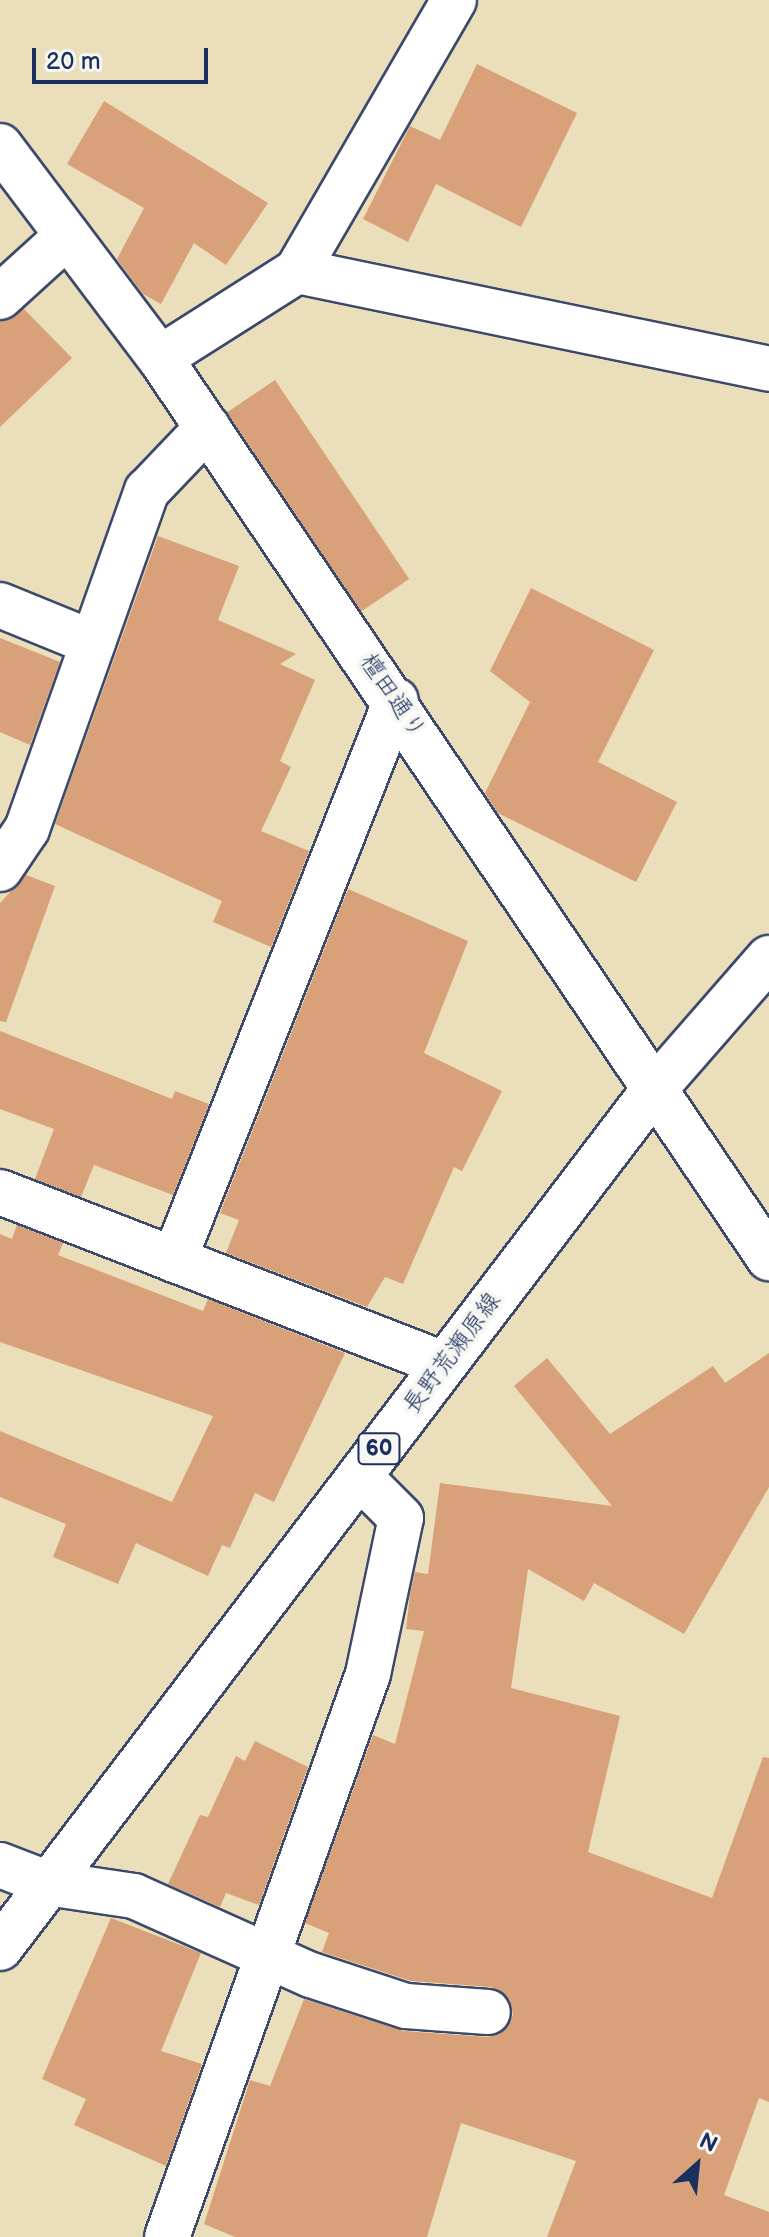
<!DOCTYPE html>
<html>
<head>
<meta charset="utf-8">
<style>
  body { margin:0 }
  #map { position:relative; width:769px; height:2237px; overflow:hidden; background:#eadebb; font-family:"Balsamiq Sans","Klee One",sans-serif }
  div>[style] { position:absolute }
  .building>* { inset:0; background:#d8a179; transform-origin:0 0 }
  .roads { filter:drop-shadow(2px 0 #3a496c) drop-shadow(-2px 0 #3a496c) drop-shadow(0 2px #3a496c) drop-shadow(0 -2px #3a496c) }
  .street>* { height:44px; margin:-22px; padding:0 22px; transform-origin:22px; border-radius:22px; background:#fff }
  .secondary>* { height:44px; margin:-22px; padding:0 22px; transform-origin:22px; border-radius:22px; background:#fff }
  .primary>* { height:44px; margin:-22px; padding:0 22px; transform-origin:22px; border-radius:22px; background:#fff }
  span { translate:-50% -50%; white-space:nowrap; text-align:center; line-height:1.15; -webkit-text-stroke:8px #f6f6f2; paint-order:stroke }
  .shield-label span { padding:2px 6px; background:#f6f6f2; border:2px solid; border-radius:6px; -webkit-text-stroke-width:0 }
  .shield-label { font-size:22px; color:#1b2f5e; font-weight:700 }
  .street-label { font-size:24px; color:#1b2f5e }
  .north { position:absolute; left:657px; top:2125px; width:80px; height:80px; -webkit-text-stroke:6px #f6f6f2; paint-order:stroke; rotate:27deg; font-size:22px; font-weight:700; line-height:32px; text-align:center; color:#1b2f5e }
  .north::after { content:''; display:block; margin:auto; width:28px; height:36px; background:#1b2f5e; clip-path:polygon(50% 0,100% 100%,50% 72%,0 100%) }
  .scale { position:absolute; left:32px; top:48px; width:176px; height:36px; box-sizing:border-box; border:4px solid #1b2f5e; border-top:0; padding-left:10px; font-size:24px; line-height:28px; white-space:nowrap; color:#1b2f5e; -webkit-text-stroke:6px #f6f6f2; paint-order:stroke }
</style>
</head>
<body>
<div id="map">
  <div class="building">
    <i style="clip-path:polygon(477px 64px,577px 113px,521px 227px,436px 184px,408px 242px,363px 219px,410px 126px,440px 140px)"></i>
    <i style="clip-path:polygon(104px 101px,268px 203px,226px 265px,194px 243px,161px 304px,143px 294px,117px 259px,144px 208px,67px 164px)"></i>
    <i style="clip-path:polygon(24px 309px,72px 358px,0 427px,0 321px)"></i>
    <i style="left:275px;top:380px;width:240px;height:58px;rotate:56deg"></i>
    <i style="clip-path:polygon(158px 536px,239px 566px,218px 620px,296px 654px,280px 664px,315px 680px,280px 761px,291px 767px,261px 831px,309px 851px,271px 947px,213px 922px,222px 901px,55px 824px)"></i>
    <i style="clip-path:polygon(531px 588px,654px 650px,598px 762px,677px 802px,636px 882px,498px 813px,485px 793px,530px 702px,490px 671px)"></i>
    <i style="clip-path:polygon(0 638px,60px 662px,30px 745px,0 732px)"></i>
    <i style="clip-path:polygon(26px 875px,55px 886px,6px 1022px,0 1021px,0 903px)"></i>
    <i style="clip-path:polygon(348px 889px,468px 941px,424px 1053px,502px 1091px,462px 1171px,454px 1167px,403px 1284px,385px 1277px,367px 1307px,226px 1253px,239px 1220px,220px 1213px)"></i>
    <i style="clip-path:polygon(0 1031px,172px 1099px,175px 1091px,209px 1104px,173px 1195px,94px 1165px,81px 1197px,35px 1179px,54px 1129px,0 1109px)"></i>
    <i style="clip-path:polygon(17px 1225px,63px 1243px,58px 1255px,203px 1311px,208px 1299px,345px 1353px,274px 1502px,255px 1493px,230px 1548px,222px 1545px,208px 1576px,136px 1543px,118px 1584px,53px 1557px,66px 1524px,0 1497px,0 1431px,172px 1502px,213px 1416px,0 1342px,0 1234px,12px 1239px)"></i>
    <i style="clip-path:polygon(769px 1353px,769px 1487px,684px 1634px,594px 1583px,584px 1601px,528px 1569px,511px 1688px,620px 1716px,588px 1852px,712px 1898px,763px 1757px,769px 1758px,769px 2102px,759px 2098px,724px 2195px,769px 2212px,769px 2237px,547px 2237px,576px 2161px,461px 2123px,427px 2237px,235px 2237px,204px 2224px,250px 2080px,270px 2086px,304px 1999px,404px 2031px,487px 2037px,500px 2034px,513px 2015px,510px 2000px,491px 1987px,411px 1981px,322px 1952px,329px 1933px,305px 1923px,373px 1735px,395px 1744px,424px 1631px,406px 1629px,410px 1595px,415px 1572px,428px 1574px,440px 1483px,612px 1506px,514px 1386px,547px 1358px,610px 1434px,713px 1366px,725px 1383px)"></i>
    <i style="clip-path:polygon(255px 1741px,308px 1767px,259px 1905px,226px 1893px,220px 1907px,168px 1884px,200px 1815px,208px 1817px,236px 1756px,245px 1761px)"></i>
    <i style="clip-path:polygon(111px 1918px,201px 1953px,161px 2051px,202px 2064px,166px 2166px,74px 2125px,86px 2099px,42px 2079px)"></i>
  </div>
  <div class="roads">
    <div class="street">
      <i style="left:297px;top:271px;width:313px;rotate:-59.9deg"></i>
      <i style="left:0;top:297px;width:91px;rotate:-42.3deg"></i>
      <i style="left:160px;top:358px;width:162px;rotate:-32.4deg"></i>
      <i style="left:297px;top:271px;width:482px;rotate:11.7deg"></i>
      <i style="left:0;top:605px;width:100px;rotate:22.2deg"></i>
      <i style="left:0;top:869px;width:48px;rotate:-56deg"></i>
      <i style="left:27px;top:829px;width:359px;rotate:-70.5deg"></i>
      <i style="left:147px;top:491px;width:88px;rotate:-46.4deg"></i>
      <i style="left:0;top:1192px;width:476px;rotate:21.2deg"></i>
      <i style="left:174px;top:1260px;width:602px;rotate:-68.38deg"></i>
      <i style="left:0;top:1865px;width:50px;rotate:21deg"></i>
      <i style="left:47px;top:1883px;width:88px;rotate:8.5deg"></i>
      <i style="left:134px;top:1896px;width:194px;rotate:24.1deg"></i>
      <i style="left:311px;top:1975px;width:100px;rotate:18.1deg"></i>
      <i style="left:406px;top:2006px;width:82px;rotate:4.2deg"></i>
      <i style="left:167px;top:2237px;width:598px;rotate:-70.35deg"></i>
      <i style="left:368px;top:1674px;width:159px;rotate:-78.1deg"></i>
      <i style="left:401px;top:1518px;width:59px;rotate:-135deg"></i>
    </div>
    <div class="secondary">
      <i style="left:0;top:146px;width:266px;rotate:53deg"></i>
      <i style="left:160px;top:358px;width:1087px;rotate:55.92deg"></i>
    </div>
    <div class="primary">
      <i style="left:0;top:1948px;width:1076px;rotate:-52.7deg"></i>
      <i style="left:652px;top:1092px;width:178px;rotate:-48.9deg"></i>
    </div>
  </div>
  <div class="shield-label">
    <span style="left:379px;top:1449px">60</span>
  </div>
  <div class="street-label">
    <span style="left:393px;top:696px;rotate:56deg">檀田通り</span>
    <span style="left:452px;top:1353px;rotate:-53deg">長野荒瀬原線</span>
  </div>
  <div class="north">N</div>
  <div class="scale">20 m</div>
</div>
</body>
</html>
